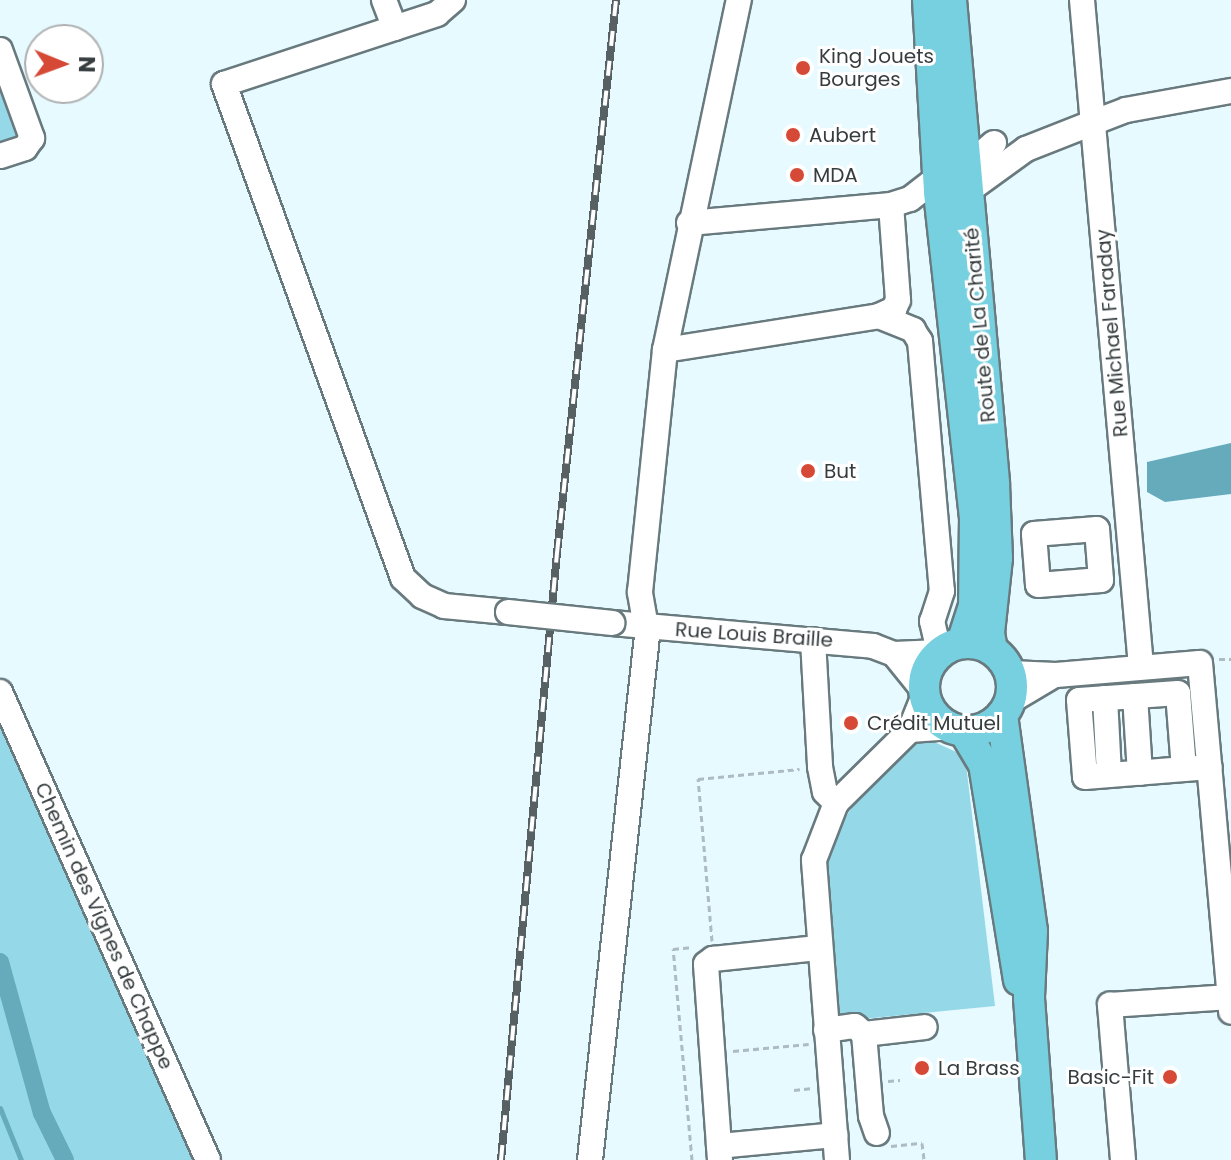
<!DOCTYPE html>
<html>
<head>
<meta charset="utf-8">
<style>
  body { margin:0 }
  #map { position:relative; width:1231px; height:1160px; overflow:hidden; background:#e7faff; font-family:Poppins,sans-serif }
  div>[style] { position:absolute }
  .green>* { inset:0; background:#95d8e8 }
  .water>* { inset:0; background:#65abbb }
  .stream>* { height:5px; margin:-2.5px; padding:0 2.5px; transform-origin:2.5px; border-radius:2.5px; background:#65abbb }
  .canal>* { height:18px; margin:-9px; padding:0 9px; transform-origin:9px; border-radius:9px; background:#65abbb }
  .path>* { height:3px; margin-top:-1.5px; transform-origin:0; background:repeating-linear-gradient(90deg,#adbcc0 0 6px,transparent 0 10px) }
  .roads { filter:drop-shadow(2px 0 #697a7e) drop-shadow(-2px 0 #697a7e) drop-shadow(0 2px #697a7e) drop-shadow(0 -2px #697a7e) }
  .minor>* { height:24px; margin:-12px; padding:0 12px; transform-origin:12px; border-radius:12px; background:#fff }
  .major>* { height:30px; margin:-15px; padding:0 15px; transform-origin:15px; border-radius:15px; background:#76d0e0 }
  .major>.ring { margin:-15px; padding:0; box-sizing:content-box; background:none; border:30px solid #76d0e0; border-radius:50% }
  .rail>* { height:8px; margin-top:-4px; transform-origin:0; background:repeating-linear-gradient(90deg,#fff 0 15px,#576163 0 30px); box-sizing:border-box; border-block:2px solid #576163 }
  .bridges { filter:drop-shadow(2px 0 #697a7e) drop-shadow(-2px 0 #697a7e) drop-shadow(0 2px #697a7e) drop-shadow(0 -2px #697a7e) }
  .minor-bridge>* { height:24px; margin:-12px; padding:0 12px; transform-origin:12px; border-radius:12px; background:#fff }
  .dots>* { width:22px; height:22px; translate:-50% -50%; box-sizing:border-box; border:4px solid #fff; border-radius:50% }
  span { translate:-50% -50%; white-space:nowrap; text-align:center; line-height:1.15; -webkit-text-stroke:6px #fff; paint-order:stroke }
  .poi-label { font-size:20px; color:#363d3f }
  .left { translate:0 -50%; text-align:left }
  .right { translate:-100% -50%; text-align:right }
  .street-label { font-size:20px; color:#363d3f }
  .north { position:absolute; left:24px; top:24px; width:80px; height:80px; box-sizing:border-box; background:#fff; border:2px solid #afb1b2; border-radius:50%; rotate:91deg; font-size:22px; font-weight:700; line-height:32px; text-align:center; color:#363d3f }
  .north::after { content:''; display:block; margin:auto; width:28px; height:36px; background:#d54936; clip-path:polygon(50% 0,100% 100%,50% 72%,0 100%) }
</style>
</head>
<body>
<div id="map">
  <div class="green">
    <i style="clip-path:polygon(0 63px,28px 137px,0 148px)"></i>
    <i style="clip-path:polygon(0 692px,208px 1160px,0 1160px)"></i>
    <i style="clip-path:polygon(919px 735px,965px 756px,995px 1006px,832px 1022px,822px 856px,855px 802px,893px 754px)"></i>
  </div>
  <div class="water">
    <i style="clip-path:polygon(1231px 443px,1231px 494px,1165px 502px,1147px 492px,1147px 462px)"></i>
  </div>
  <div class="stream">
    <i style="left:0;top:1108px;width:56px;rotate:68deg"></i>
  </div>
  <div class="canal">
    <i style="left:0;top:962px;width:157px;rotate:74.5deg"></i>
    <i style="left:42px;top:1113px;width:52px;rotate:63.9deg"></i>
  </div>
  <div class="path">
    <i style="left:1219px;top:659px;width:12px"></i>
    <i style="left:712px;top:941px;width:163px;rotate:-94.9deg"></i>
    <i style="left:698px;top:779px;width:102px;rotate:-5.6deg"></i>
    <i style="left:733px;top:1051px;width:76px;rotate:-5.3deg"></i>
    <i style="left:888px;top:1081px;width:12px;rotate:-5deg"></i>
    <i style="left:794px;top:1090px;width:19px;rotate:-6deg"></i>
    <i style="left:891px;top:1146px;width:31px;rotate:-6deg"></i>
    <i style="left:922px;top:1143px;width:17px;rotate:83deg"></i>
    <i style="left:692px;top:1160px;width:212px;rotate:-95.1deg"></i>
    <i style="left:673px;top:949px;width:20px;rotate:-6deg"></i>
  </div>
  <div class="roads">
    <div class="minor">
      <i style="left:384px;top:0;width:30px;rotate:69deg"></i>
      <i style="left:453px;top:0;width:21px;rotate:139deg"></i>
      <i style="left:437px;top:14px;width:224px;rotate:161.8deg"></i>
      <i style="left:224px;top:84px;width:525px;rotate:70.08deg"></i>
      <i style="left:403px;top:578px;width:26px;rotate:43deg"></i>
      <i style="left:422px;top:596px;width:24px;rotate:24deg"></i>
      <i style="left:444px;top:606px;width:64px;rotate:5.4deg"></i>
      <i style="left:1082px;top:0;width:669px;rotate:84.94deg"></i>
      <i style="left:0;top:50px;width:94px;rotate:70deg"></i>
      <i style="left:32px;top:138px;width:12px;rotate:125deg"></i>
      <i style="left:25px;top:148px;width:26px;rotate:162deg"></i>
      <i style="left:957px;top:175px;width:49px;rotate:-40.9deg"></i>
      <i style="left:968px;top:191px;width:72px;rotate:-35.9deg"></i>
      <i style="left:1026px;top:149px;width:71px;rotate:-21.5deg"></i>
      <i style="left:1092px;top:123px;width:36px;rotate:-21deg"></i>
      <i style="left:1126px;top:110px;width:107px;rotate:-10.3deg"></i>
      <i style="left:689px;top:223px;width:203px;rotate:-5.1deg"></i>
      <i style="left:891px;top:205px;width:20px;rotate:-18deg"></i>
      <i style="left:910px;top:199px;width:36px;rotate:-38deg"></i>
      <i style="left:879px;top:316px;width:37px;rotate:22deg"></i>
      <i style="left:913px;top:330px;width:13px;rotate:58deg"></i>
      <i style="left:920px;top:341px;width:251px;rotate:85deg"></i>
      <i style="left:942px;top:591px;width:32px;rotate:108deg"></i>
      <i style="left:932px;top:621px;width:32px;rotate:77deg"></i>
      <i style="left:939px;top:652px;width:45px;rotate:177.5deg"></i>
      <i style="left:665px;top:350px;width:217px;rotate:-9deg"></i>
      <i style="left:879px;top:316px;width:17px;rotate:-25deg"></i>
      <i style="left:894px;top:309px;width:10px;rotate:-66deg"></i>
      <i style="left:898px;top:300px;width:95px;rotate:-94.2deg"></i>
      <i style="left:1097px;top:529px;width:51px;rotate:85.5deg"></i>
      <i style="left:1101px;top:580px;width:63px;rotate:175.5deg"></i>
      <i style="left:1038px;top:585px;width:51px;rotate:-94.5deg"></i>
      <i style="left:1034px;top:534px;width:63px;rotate:-4.5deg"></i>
      <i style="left:612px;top:623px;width:262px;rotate:5deg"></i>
      <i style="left:873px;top:646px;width:22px;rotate:21deg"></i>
      <i style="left:894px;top:654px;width:46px;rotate:51.1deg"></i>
      <i style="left:646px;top:627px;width:36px;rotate:-100deg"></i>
      <i style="left:640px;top:592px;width:243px;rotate:-84.1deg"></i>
      <i style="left:665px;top:350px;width:358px;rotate:-78.1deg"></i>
      <i style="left:813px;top:640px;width:127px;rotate:86.8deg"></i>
      <i style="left:820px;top:767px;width:25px;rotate:79deg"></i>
      <i style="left:825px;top:792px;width:16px;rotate:45deg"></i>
      <i style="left:1010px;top:673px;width:46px;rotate:2.5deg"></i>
      <i style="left:1056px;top:675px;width:144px;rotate:-4.8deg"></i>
      <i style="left:1200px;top:663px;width:350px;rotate:84.9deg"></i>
      <i style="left:0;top:692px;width:512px;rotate:66.04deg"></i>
      <i style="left:1135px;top:696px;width:77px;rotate:86.3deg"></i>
      <i style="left:1105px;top:698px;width:77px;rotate:87deg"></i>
      <i style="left:1009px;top:702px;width:49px;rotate:-30.8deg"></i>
      <i style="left:910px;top:730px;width:39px;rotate:-4deg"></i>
      <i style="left:1184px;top:769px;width:76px;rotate:-94.5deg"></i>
      <i style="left:1178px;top:693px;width:99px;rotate:176deg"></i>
      <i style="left:1079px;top:700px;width:77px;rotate:85.5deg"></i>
      <i style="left:1085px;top:777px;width:125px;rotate:-4.6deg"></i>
      <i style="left:826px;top:1030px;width:29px;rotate:-8deg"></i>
      <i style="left:855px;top:1026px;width:12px;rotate:42deg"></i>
      <i style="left:864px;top:1034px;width:82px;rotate:85.1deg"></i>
      <i style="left:871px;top:1116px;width:18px;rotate:71deg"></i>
      <i style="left:864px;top:1034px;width:61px;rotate:-6.5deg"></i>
      <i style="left:719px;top:1146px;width:117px;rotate:-5.4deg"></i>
      <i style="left:590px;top:1160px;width:536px;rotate:-83.79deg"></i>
      <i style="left:720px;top:1160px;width:196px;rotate:-94.1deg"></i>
      <i style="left:706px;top:964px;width:9px;rotate:-36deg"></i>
      <i style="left:713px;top:959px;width:105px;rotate:-6deg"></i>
      <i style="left:837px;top:1160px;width:301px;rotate:-94.4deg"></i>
      <i style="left:814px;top:860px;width:61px;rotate:-68.9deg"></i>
      <i style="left:836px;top:803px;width:104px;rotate:-44.6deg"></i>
      <i style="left:910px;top:730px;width:38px;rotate:-68deg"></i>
      <i style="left:1123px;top:1160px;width:156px;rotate:-94.8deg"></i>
      <i style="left:1110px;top:1005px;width:120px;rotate:-3.8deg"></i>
    </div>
    <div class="major">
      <i style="left:928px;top:0;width:192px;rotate:86.7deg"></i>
      <i style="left:939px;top:192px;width:327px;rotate:83.7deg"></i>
      <i style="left:975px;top:517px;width:89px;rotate:90.6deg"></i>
      <i style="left:974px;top:606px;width:38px;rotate:108deg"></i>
      <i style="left:951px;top:0;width:486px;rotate:84.9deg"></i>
      <i style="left:994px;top:484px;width:74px;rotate:87.7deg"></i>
      <i style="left:997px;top:558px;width:75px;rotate:96.1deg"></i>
      <i style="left:989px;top:633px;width:17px;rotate:80deg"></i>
      <i class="ring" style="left:924px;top:643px;width:58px;height:58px"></i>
      <i style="left:1002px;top:715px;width:218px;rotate:82.1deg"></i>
      <i style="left:1032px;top:931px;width:67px;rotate:92.6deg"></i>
      <i style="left:1029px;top:998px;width:162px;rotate:85.8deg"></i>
      <i style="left:964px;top:731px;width:39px;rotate:59deg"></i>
      <i style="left:984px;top:764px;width:219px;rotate:80.8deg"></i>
    </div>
  </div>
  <div class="rail">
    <i style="left:501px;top:1160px;width:610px;rotate:-84.73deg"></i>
    <i style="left:557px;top:553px;width:556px;rotate:-83.91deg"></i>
  </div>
  <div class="bridges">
    <div class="minor-bridge">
      <i style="left:508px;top:612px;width:105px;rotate:6deg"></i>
    </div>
  </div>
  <div class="dots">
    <i style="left:803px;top:68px;background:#d54936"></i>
    <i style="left:793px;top:135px;background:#d54936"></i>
    <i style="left:797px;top:175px;background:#d54936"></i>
    <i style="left:808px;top:471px;background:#d54936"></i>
    <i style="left:851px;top:723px;background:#d54936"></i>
    <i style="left:922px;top:1068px;background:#d54936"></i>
    <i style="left:1170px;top:1077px;background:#d54936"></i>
  </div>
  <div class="poi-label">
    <span class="left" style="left:819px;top:68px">King Jouets<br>Bourges</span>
    <span class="left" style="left:809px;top:135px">Aubert</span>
    <span class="left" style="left:813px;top:175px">MDA</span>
    <span class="left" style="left:824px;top:471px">But</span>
    <span class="left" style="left:867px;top:723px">Crédit Mutuel</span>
    <span class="left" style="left:938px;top:1068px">La Brass</span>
    <span class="right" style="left:1154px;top:1077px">Basic-Fit</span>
  </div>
  <div class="street-label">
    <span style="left:980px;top:325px;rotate:-95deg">Route de La Charité</span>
    <span style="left:1112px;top:333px;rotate:-95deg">Rue Michael Faraday</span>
    <span style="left:754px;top:635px;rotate:4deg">Rue Louis Braille</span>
    <span style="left:104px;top:926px;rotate:66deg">Chemin des Vignes de Chappe</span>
  </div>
  <div class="north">N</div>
</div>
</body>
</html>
